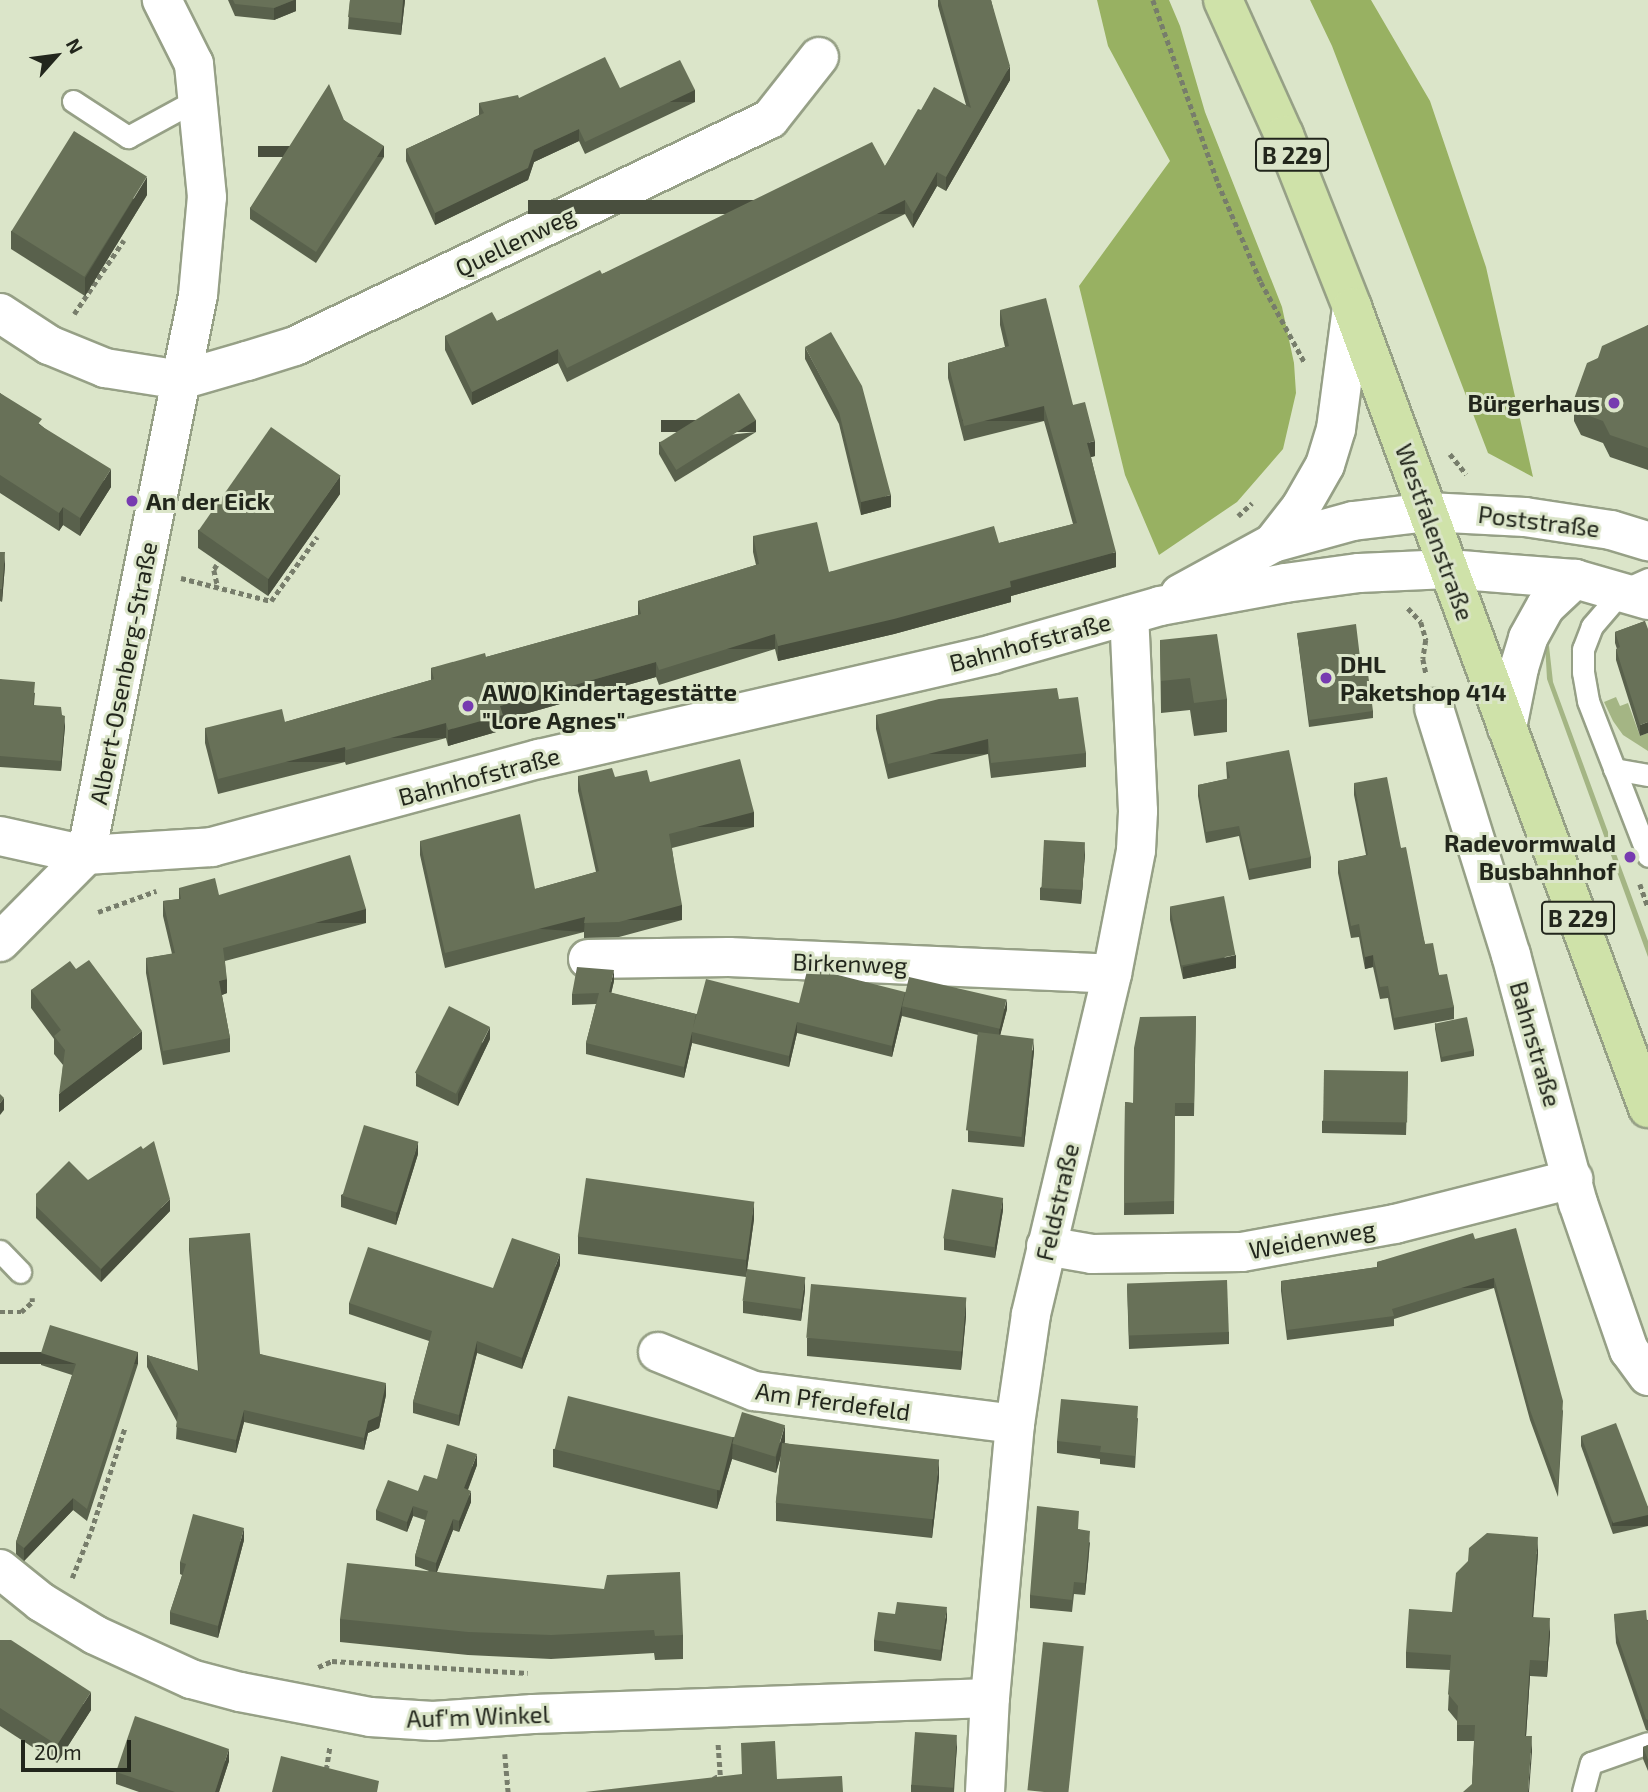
<!DOCTYPE html>
<html>
<head>
<meta charset="utf-8">
<style>
  body { margin:0 }
  #map { position:relative; width:1648px; height:1792px; overflow:hidden; background:#dbe5c9; font-family:"Exo 2",sans-serif }
  div>[style] { position:absolute }
  .green>* { inset:0; background:#a4b584 }
  .forest>* { inset:0; background:#98b162 }
  .path>* { height:4.5px; margin-top:-2.25px; transform-origin:0; background:repeating-linear-gradient(90deg,#777d6b 0 5px,transparent 0 8.5px) }
  .roads { filter:drop-shadow(2px 0 #96a086) drop-shadow(-2px 0 #96a086) drop-shadow(0 2px #96a086) drop-shadow(0 -2px #96a086) }
  .service>* { height:21px; margin:-10.5px; padding:0 10.5px; transform-origin:10.5px; border-radius:10.5px; background:#fff }
  .minor>* { height:38px; margin:-19px; padding:0 19px; transform-origin:19px; border-radius:19px; background:#fff }
  .tertiary>* { height:38px; margin:-19px; padding:0 19px; transform-origin:19px; border-radius:19px; background:#fff }
  .primary>* { height:38px; margin:-19px; padding:0 19px; transform-origin:19px; border-radius:19px; background:#cfe2a9 }
  .wall>* { inset:0; background:#59614c }
  .shaded-wall>* { inset:0; background:#494f3e; transform-origin:0 0 }
  .building>* { inset:0; background:#687158; transform-origin:0 0 }
  .dots>* { width:19px; height:19px; translate:-50% -50%; box-sizing:border-box; border:4px solid #dbe5c9; border-radius:50% }
  span { translate:-50% -50%; white-space:nowrap; text-align:center; line-height:1.15; -webkit-text-stroke:6px #dbe5c9; paint-order:stroke }
  .shield-label span { padding:2px 5px; background:#dbe5c9; border:2px solid; border-radius:5px; -webkit-text-stroke-width:0 }
  .shield-label { font-size:23px; color:#22261c; font-weight:700 }
  .street-label { font-size:24px; color:#22261c }
  .poi-label { font-size:24px; color:#22261c; font-weight:700 }
  .right { translate:-100% -50%; text-align:right }
  .left { translate:0 -50%; text-align:left }
  .north { position:absolute; left:21px; top:21px; width:70px; height:70px; -webkit-text-stroke:5px #dbe5c9; paint-order:stroke; rotate:62deg; font-size:19px; font-weight:700; line-height:28px; text-align:center; color:#22261c }
  .north::after { content:''; display:block; margin:auto; width:24px; height:32px; background:#22261c; clip-path:polygon(50% 0,100% 100%,50% 72%,0 100%) }
  .scale { position:absolute; left:21px; top:1740px; width:110px; height:32px; box-sizing:border-box; border:4px solid #22261c; border-top:0; padding-left:9px; font-size:21px; line-height:24px; white-space:nowrap; color:#22261c; -webkit-text-stroke:5px #dbe5c9; paint-order:stroke }
</style>
</head>
<body>
<div id="map">
  <div class="green">
    <i style="clip-path:polygon(1545px 643px,1549px 646px,1553px 682px,1648px 941px,1648px 957px,1547px 679px)"></i>
    <i style="clip-path:polygon(1616px 697px,1620px 706px,1628px 703px,1640px 736px,1648px 733px,1648px 751px,1623px 735px,1613px 721px,1604px 702px)"></i>
  </div>
  <div class="forest">
    <i style="clip-path:polygon(1097px 0,1169px 0,1180px 26px,1205px 112px,1282px 307px,1294px 363px,1296px 393px,1283px 449px,1237px 502px,1159px 555px,1125px 475px,1079px 286px,1170px 161px,1108px 46px)"></i>
    <i style="clip-path:polygon(1310px 0,1371px 0,1430px 101px,1486px 267px,1533px 477px,1488px 453px,1332px 46px)"></i>
  </div>
  <div class="path">
    <i style="left:1153px;top:0;width:194px;rotate:70.4deg"></i>
    <i style="left:1218px;top:183px;width:108px;rotate:66.5deg"></i>
    <i style="left:1261px;top:282px;width:92px;rotate:61.5deg"></i>
    <i style="left:74px;top:314px;width:89px;rotate:-56deg"></i>
    <i style="left:1450px;top:454px;width:26px;rotate:51deg"></i>
    <i style="left:1238px;top:516px;width:19px;rotate:-43deg"></i>
    <i style="left:217px;top:565px;width:6px;rotate:121deg"></i>
    <i style="left:214px;top:570px;width:17px;rotate:77deg"></i>
    <i style="left:181px;top:578px;width:93px;rotate:14.3deg"></i>
    <i style="left:271px;top:601px;width:79px;rotate:-54.3deg"></i>
    <i style="left:1408px;top:608px;width:19px;rotate:47deg"></i>
    <i style="left:1421px;top:622px;width:19px;rotate:74deg"></i>
    <i style="left:1426px;top:640px;width:19px;rotate:99deg"></i>
    <i style="left:1423px;top:659px;width:14px;rotate:78deg"></i>
    <i style="left:1640px;top:884px;width:24px;rotate:71deg"></i>
    <i style="left:98px;top:912px;width:62px;rotate:-19.9deg"></i>
    <i style="left:0;top:1312px;width:21px"></i>
    <i style="left:21px;top:1312px;width:15px;rotate:-42deg"></i>
    <i style="left:32px;top:1302px;width:4px;rotate:-90deg"></i>
    <i style="left:72px;top:1578px;width:51px;rotate:-68deg"></i>
    <i style="left:91px;top:1531px;width:109px;rotate:-71.9deg"></i>
    <i style="left:318px;top:1667px;width:15px;rotate:-23deg"></i>
    <i style="left:332px;top:1661px;width:196px;rotate:3.5deg"></i>
    <i style="left:505px;top:1754px;width:38px;rotate:85deg"></i>
    <i style="left:326px;top:1770px;width:25px;rotate:-81deg"></i>
    <i style="left:713px;top:1779px;width:8px;rotate:-30deg"></i>
    <i style="left:720px;top:1775px;width:32px;rotate:-94deg"></i>
  </div>
  <div class="roads">
    <div class="service">
      <i style="left:73px;top:101px;width:66px;rotate:33.2deg"></i>
      <i style="left:128px;top:137px;width:80px;rotate:-28.5deg"></i>
      <i style="left:1648px;top:579px;width:27px;rotate:156deg"></i>
      <i style="left:1623px;top:590px;width:48px;rotate:130.7deg"></i>
      <i style="left:1592px;top:626px;width:25px;rotate:111deg"></i>
      <i style="left:1583px;top:649px;width:23px;rotate:90deg"></i>
      <i style="left:1583px;top:672px;width:29px;rotate:80deg"></i>
      <i style="left:1588px;top:701px;width:166px;rotate:68.8deg"></i>
      <i style="left:1614px;top:769px;width:35px;rotate:10deg"></i>
      <i style="left:0;top:1251px;width:29px;rotate:46deg"></i>
      <i style="left:1583px;top:1792px;width:30px;rotate:-75deg"></i>
      <i style="left:1591px;top:1763px;width:60px;rotate:-19.3deg"></i>
    </div>
    <div class="minor">
      <i style="left:0;top:313px;width:59px;rotate:33.1deg"></i>
      <i style="left:49px;top:345px;width:61px;rotate:22.3deg"></i>
      <i style="left:105px;top:368px;width:77px;rotate:9deg"></i>
      <i style="left:181px;top:380px;width:69px;rotate:-16.1deg"></i>
      <i style="left:247px;top:361px;width:50px;rotate:-17.4deg"></i>
      <i style="left:295px;top:346px;width:526px;rotate:-25.54deg"></i>
      <i style="left:770px;top:119px;width:79px;rotate:-51.7deg"></i>
      <i style="left:1273px;top:543px;width:46px;rotate:-52.1deg"></i>
      <i style="left:1301px;top:507px;width:48px;rotate:-60.3deg"></i>
      <i style="left:1325px;top:465px;width:38px;rotate:-73deg"></i>
      <i style="left:1336px;top:429px;width:123px;rotate:-82.5deg"></i>
      <i style="left:1180px;top:594px;width:106px;rotate:-28.7deg"></i>
      <i style="left:1273px;top:543px;width:83px;rotate:-15.4deg"></i>
      <i style="left:1353px;top:521px;width:76px;rotate:-6.8deg"></i>
      <i style="left:1434px;top:708px;width:259px;rotate:72.7deg"></i>
      <i style="left:1511px;top:955px;width:257px;rotate:74.9deg"></i>
      <i style="left:1578px;top:1203px;width:156px;rotate:70.9deg"></i>
      <i style="left:1629px;top:1350px;width:32px;rotate:54deg"></i>
      <i style="left:0;top:836px;width:88px;rotate:12.5deg"></i>
      <i style="left:86px;top:855px;width:126px;rotate:-3.6deg"></i>
      <i style="left:212px;top:847px;width:339px;rotate:-15.1deg"></i>
      <i style="left:539px;top:759px;width:466px;rotate:-13deg"></i>
      <i style="left:993px;top:654px;width:174px;rotate:-16deg"></i>
      <i style="left:1160px;top:606px;width:127px;rotate:-10.4deg"></i>
      <i style="left:1285px;top:583px;width:75px;rotate:-7.7deg"></i>
      <i style="left:1359px;top:573px;width:89px;rotate:-2.6deg"></i>
      <i style="left:86px;top:855px;width:571px;rotate:-78.69deg"></i>
      <i style="left:198px;top:295px;width:98px;rotate:-84.8deg"></i>
      <i style="left:207px;top:197px;width:134px;rotate:-95.6deg"></i>
      <i style="left:194px;top:64px;width:72px;rotate:-116.6deg"></i>
      <i style="left:0;top:942px;width:122px;rotate:-45.3deg"></i>
      <i style="left:588px;top:959px;width:141px;rotate:-0.8deg"></i>
      <i style="left:729px;top:957px;width:383px;rotate:2.5deg"></i>
      <i style="left:1046px;top:1246px;width:47px;rotate:9.9deg"></i>
      <i style="left:1092px;top:1254px;width:150px;rotate:-0.8deg"></i>
      <i style="left:1242px;top:1252px;width:156px;rotate:-10.4deg"></i>
      <i style="left:1395px;top:1224px;width:184px;rotate:-14.2deg"></i>
      <i style="left:658px;top:1352px;width:104px;rotate:22.1deg"></i>
      <i style="left:754px;top:1391px;width:263px;rotate:7.2deg"></i>
      <i style="left:0;top:1569px;width:53px;rotate:38.8deg"></i>
      <i style="left:41px;top:1602px;width:63px;rotate:31.4deg"></i>
      <i style="left:95px;top:1635px;width:106px;rotate:24.6deg"></i>
      <i style="left:191px;top:1679px;width:51px;rotate:14.9deg"></i>
      <i style="left:240px;top:1692px;width:132px;rotate:10.9deg"></i>
      <i style="left:370px;top:1717px;width:63px;rotate:3.6deg"></i>
      <i style="left:433px;top:1721px;width:100px;rotate:-4deg"></i>
      <i style="left:533px;top:1714px;width:457px;rotate:-2deg"></i>
      <i style="left:985px;top:1792px;width:94px;rotate:-87deg"></i>
      <i style="left:990px;top:1698px;width:275px;rotate:-84.8deg"></i>
      <i style="left:1015px;top:1424px;width:111px;rotate:-81.7deg"></i>
      <i style="left:1031px;top:1314px;width:350px;rotate:-76.6deg"></i>
      <i style="left:1112px;top:974px;width:126px;rotate:-79deg"></i>
      <i style="left:1136px;top:850px;width:39px;rotate:-87deg"></i>
      <i style="left:1138px;top:811px;width:196px;rotate:-92.6deg"></i>
    </div>
    <div class="tertiary">
      <i style="left:1428px;top:512px;width:97px;rotate:3deg"></i>
      <i style="left:1525px;top:517px;width:87px;rotate:8.6deg"></i>
      <i style="left:1611px;top:530px;width:39px;rotate:17deg"></i>
      <i style="left:1448px;top:569px;width:127px;rotate:4.5deg"></i>
      <i style="left:1575px;top:579px;width:76px;rotate:16deg"></i>
      <i style="left:1507px;top:728px;width:61px;rotate:-78.7deg"></i>
      <i style="left:1519px;top:668px;width:31px;rotate:-73deg"></i>
      <i style="left:1528px;top:638px;width:37px;rotate:-61deg"></i>
      <i style="left:1546px;top:606px;width:40px;rotate:-43deg"></i>
    </div>
    <div class="primary">
      <i style="left:1223px;top:0;width:148px;rotate:65.7deg"></i>
      <i style="left:1284px;top:135px;width:185px;rotate:68.4deg"></i>
      <i style="left:1352px;top:307px;width:854px;rotate:69.72deg"></i>
    </div>
  </div>
  <div class="wall">
    <i style="clip-path:polygon(228px 0,296px 0,296px 11px,274px 20px,235px 16px)"></i>
    <i style="clip-path:polygon(350px 0,405px 0,401px 35px,348px 29px)"></i>
    <i style="clip-path:polygon(938px 0,991px 0,1010px 80px,946px 191px,937px 186px,913px 228px,905px 214px,567px 382px,558px 363px,472px 405px,445px 350px,445px 336px,497px 321px,602px 274px,885px 166px,921px 110px,966px 105px,938px 6px)"></i>
    <i style="clip-path:polygon(620px 88px,695px 102px,585px 154px,579px 141px,534px 162px,528px 180px,435px 225px,406px 161px,406px 149px,479px 115px,479px 103px)"></i>
    <i style="clip-path:polygon(344px 120px,384px 157px,316px 263px,250px 219px,250px 208px)"></i>
    <i style="clip-path:polygon(147px 195px,85px 296px,11px 249px,11px 231px)"></i>
    <i style="clip-path:polygon(1000px 310px,1073px 405px,1095px 456px,1091px 457px,1116px 567px,1011px 596px,1011px 602px,894px 634px,778px 661px,775px 649px,659px 685px,656px 677px,503px 720px,503px 730px,448px 746px,446px 738px,346px 765px,345px 762px,218px 794px,205px 743px,205px 728px,285px 722px,431px 680px,431px 668px,486px 657px,638px 615px,638px 601px,756px 565px,753px 552px,753px 536px,829px 572px,999px 543px,1073px 524px,1044px 421px,964px 441px,948px 378px,948px 363px,1005px 347px,1000px 325px)"></i>
    <i style="clip-path:polygon(1648px 325px,1648px 470px,1610px 457px,1603px 443px,1581px 435px,1574px 421px,1574px 399px,1598px 358px)"></i>
    <i style="clip-path:polygon(805px 347px,891px 507px,861px 515px,839px 424px,805px 359px)"></i>
    <i style="clip-path:polygon(0 393px,42px 426px,111px 487px,80px 536px,63px 525px,59px 531px,0 493px)"></i>
    <i style="clip-path:polygon(756px 432px,675px 482px,659px 454px,659px 442px)"></i>
    <i style="clip-path:polygon(340px 494px,268px 596px,198px 548px,198px 530px)"></i>
    <i style="clip-path:polygon(0 552px,5px 565px,2px 602px,0 601px)"></i>
    <i style="clip-path:polygon(1645px 621px,1640px 736px,1616px 660px,1616px 649px,1617px 649px,1615px 643px,1615px 632px)"></i>
    <i style="clip-path:polygon(1297px 633px,1373px 711px,1373px 718px,1309px 727px)"></i>
    <i style="clip-path:polygon(1160px 640px,1227px 699px,1227px 732px,1194px 736px,1190px 710px,1161px 713px)"></i>
    <i style="clip-path:polygon(0 679px,35px 693px,34px 705px,62px 715px,65px 726px,61px 771px,0 767px)"></i>
    <i style="clip-path:polygon(1059px 699px,1086px 753px,1086px 767px,991px 778px,988px 754px,888px 779px,876px 729px,876px 715px)"></i>
    <i style="clip-path:polygon(1226px 762px,1311px 857px,1311px 868px,1249px 880px,1239px 836px,1206px 843px,1198px 796px,1198px 785px,1227px 779px)"></i>
    <i style="clip-path:polygon(578px 776px,615px 777px,650px 782px,754px 827px,672px 848px,682px 920px,619px 937px,584px 938px,584px 932px,445px 968px,420px 855px,420px 841px,535px 889px,596px 872px,578px 791px)"></i>
    <i style="clip-path:polygon(1354px 783px,1401px 848px,1425px 944px,1454px 1007px,1454px 1019px,1394px 1030px,1388px 998px,1380px 999px,1373px 967px,1365px 969px,1359px 937px,1351px 938px,1338px 873px,1338px 861px,1366px 855px,1354px 795px)"></i>
    <i style="clip-path:polygon(1085px 854px,1081px 904px,1040px 900px,1040px 888px)"></i>
    <i style="clip-path:polygon(179px 888px,219px 895px,366px 923px,225px 961px,227px 993px,222px 995px,230px 1038px,230px 1052px,163px 1065px,146px 973px,146px 958px,172px 954px,163px 916px,163px 901px,179px 899px)"></i>
    <i style="clip-path:polygon(1170px 907px,1236px 968px,1183px 979px,1170px 920px)"></i>
    <i style="clip-path:polygon(76px 969px,142px 1049px,59px 1112px,63px 1065px,54px 1054px,54px 1039px,31px 1008px,31px 990px)"></i>
    <i style="clip-path:polygon(614px 981px,611px 993px,696px 1014px,905px 992px,1007px 1009px,1000px 1035px,1034px 1051px,1024px 1147px,968px 1142px,968px 1130px,978px 1035px,902px 1016px,902px 1015px,892px 1057px,797px 1033px,789px 1067px,692px 1043px,684px 1078px,586px 1054px,586px 1043px,596px 1004px,572px 1005px,572px 994px)"></i>
    <i style="clip-path:polygon(1196px 1016px,1194px 1116px,1175px 1116px,1174px 1214px,1124px 1215px,1125px 1102px,1133px 1103px)"></i>
    <i style="clip-path:polygon(1435px 1023px,1474px 1050px,1474px 1056px,1441px 1062px,1435px 1029px)"></i>
    <i style="clip-path:polygon(490px 1039px,458px 1106px,416px 1086px,416px 1073px)"></i>
    <i style="clip-path:polygon(1408px 1071px,1406px 1135px,1322px 1133px,1322px 1121px)"></i>
    <i style="clip-path:polygon(418px 1154px,396px 1225px,341px 1207px,341px 1195px)"></i>
    <i style="clip-path:polygon(88px 1180px,170px 1211px,101px 1282px,36px 1218px,36px 1194px)"></i>
    <i style="clip-path:polygon(1003px 1210px,995px 1258px,944px 1250px,944px 1238px)"></i>
    <i style="clip-path:polygon(754px 1219px,746px 1277px,578px 1254px,578px 1236px)"></i>
    <i style="clip-path:polygon(189px 1238px,260px 1354px,386px 1395px,379px 1428px,368px 1433px,364px 1450px,244px 1422px,236px 1453px,176px 1439px,177px 1422px,147px 1367px,147px 1355px,198px 1371px,189px 1250px)"></i>
    <i style="clip-path:polygon(1475px 1239px,1563px 1411px,1558px 1497px,1530px 1420px,1494px 1288px,1394px 1319px,1394px 1326px,1287px 1340px,1281px 1291px,1281px 1281px,1377px 1267px,1377px 1262px)"></i>
    <i style="clip-path:polygon(560px 1265px,522px 1369px,477px 1353px,459px 1426px,413px 1413px,413px 1402px,429px 1341px,349px 1314px,349px 1303px,493px 1288px)"></i>
    <i style="clip-path:polygon(1127px 1285px,1229px 1332px,1229px 1344px,1129px 1349px)"></i>
    <i style="clip-path:polygon(805px 1290px,801px 1321px,743px 1313px,743px 1301px)"></i>
    <i style="clip-path:polygon(966px 1316px,961px 1370px,807px 1356px,807px 1338px)"></i>
    <i style="clip-path:polygon(41px 1353px,138px 1364px,87px 1521px,73px 1510px,24px 1561px,16px 1554px,16px 1542px,72px 1375px,41px 1365px)"></i>
    <i style="clip-path:polygon(1138px 1418px,1135px 1468px,1100px 1464px,1100px 1459px,1057px 1453px,1057px 1441px)"></i>
    <i style="clip-path:polygon(1581px 1436px,1648px 1507px,1648px 1526px,1613px 1534px,1581px 1446px)"></i>
    <i style="clip-path:polygon(733px 1437px,785px 1443px,939px 1477px,932px 1538px,776px 1521px,776px 1503px,781px 1455px,776px 1473px,732px 1459px,717px 1509px,553px 1467px,553px 1449px)"></i>
    <i style="clip-path:polygon(477px 1465px,468px 1490px,471px 1502px,459px 1532px,453px 1530px,437px 1572px,683px 1635px,683px 1659px,655px 1660px,654px 1653px,551px 1659px,468px 1655px,340px 1642px,340px 1619px,429px 1571px,415px 1566px,415px 1556px,425px 1520px,413px 1516px,407px 1532px,376px 1520px,376px 1510px,418px 1491px,437px 1479px)"></i>
    <i style="clip-path:polygon(1079px 1529px,1090px 1543px,1085px 1595px,1074px 1594px,1072px 1612px,1030px 1608px,1030px 1595px)"></i>
    <i style="clip-path:polygon(244px 1540px,218px 1638px,170px 1624px,170px 1612px,182px 1575px,180px 1574px,180px 1562px)"></i>
    <i style="clip-path:polygon(1538px 1553px,1533px 1617px,1550px 1634px,1547px 1677px,1530px 1676px,1526px 1736px,1532px 1752px,1472px 1784px,1474px 1741px,1457px 1741px,1457px 1721px,1448px 1710px,1450px 1670px,1406px 1668px,1406px 1652px,1452px 1612px)"></i>
    <i style="clip-path:polygon(1614px 1614px,1648px 1620px,1648px 1731px,1646px 1730px,1616px 1643px)"></i>
    <i style="clip-path:polygon(947px 1618px,941px 1661px,874px 1651px,874px 1640px)"></i>
    <i style="clip-path:polygon(0 1640px,91px 1710px,57px 1763px,0 1726px)"></i>
    <i style="clip-path:polygon(1648px 1745px,1648px 1771px,1643px 1759px,1643px 1747px)"></i>
    <i style="clip-path:polygon(957px 1746px,954px 1792px,911px 1792px,911px 1785px)"></i>
    <i style="clip-path:polygon(229px 1761px,219px 1792px,139px 1792px,116px 1784px,116px 1772px)"></i>
  </div>
  <div class="shaded-wall">
    <i style="clip-path:polygon(294px 0,296px 0,296px 11px,274px 20px,274px 8px)"></i>
    <i style="clip-path:polygon(403px 0,405px 0,401px 35px,401px 23px)"></i>
    <i style="clip-path:polygon(1010px 66px,1010px 80px,946px 191px,946px 177px)"></i>
    <i style="left:695px;top:90px;width:12px;height:122px;rotate:90deg"></i>
    <i style="clip-path:polygon(579px 129px,579px 141px,534px 162px,528px 180px,435px 225px,435px 213px,534px 150px)"></i>
    <i style="left:384px;top:146px;width:11px;height:126px;rotate:90deg"></i>
    <i style="clip-path:polygon(937px 172px,937px 186px,913px 228px,913px 214px)"></i>
    <i style="clip-path:polygon(147px 177px,147px 195px,85px 296px,85px 278px)"></i>
    <i style="left:905px;top:200px;width:14px;height:377px;rotate:90deg"></i>
    <i style="clip-path:polygon(558px 349px,558px 363px,472px 405px,472px 392px)"></i>
    <i style="left:1044px;top:406px;width:15px;height:82px;rotate:90deg"></i>
    <i style="left:756px;top:420px;width:12px;height:95px;rotate:90deg"></i>
    <i style="clip-path:polygon(1095px 441px,1095px 456px,1087px 458px,1087px 443px)"></i>
    <i style="clip-path:polygon(111px 469px,111px 487px,80px 536px,80px 518px)"></i>
    <i style="clip-path:polygon(340px 476px,340px 494px,268px 596px,268px 578px)"></i>
    <i style="clip-path:polygon(891px 495px,891px 507px,861px 515px,861px 502px)"></i>
    <i style="clip-path:polygon(63px 507px,63px 525px,59px 531px,59px 513px)"></i>
    <i style="clip-path:polygon(5px 552px,5px 565px,2px 602px,2px 589px)"></i>
    <i style="clip-path:polygon(1116px 552px,1116px 567px,1011px 596px,1011px 602px,894px 634px,778px 661px,778px 646px)"></i>
    <i style="left:775px;top:634px;width:15px;height:121px;rotate:90deg"></i>
    <i style="clip-path:polygon(656px 662px,656px 677px,503px 720px,503px 730px,448px 746px,448px 730px,500px 706px)"></i>
    <i style="clip-path:polygon(65px 716px,65px 726px,61px 771px,61px 761px)"></i>
    <i style="clip-path:polygon(1648px 722px,1648px 733px,1640px 736px,1640px 725px)"></i>
    <i style="left:446px;top:723px;width:15px;height:104px;rotate:90deg"></i>
    <i style="left:988px;top:739px;width:15px;height:103px;rotate:90deg"></i>
    <i style="left:345px;top:747px;width:15px;height:131px;rotate:90deg"></i>
    <i style="left:754px;top:812px;width:15px;height:88px;rotate:90deg"></i>
    <i style="clip-path:polygon(1085px 842px,1085px 854px,1081px 904px,1081px 892px)"></i>
    <i style="left:682px;top:905px;width:15px;height:65px;rotate:90deg"></i>
    <i style="left:366px;top:909px;width:14px;height:148px;rotate:90deg"></i>
    <i style="left:585px;top:917px;width:15px;height:145px;rotate:94deg"></i>
    <i style="clip-path:polygon(1236px 955px,1236px 968px,1183px 979px,1183px 967px)"></i>
    <i style="clip-path:polygon(1373px 955px,1373px 967px,1365px 969px,1365px 957px)"></i>
    <i style="clip-path:polygon(614px 970px,614px 981px,609px 1003px,609px 992px)"></i>
    <i style="clip-path:polygon(227px 979px,227px 993px,219px 996px,219px 981px)"></i>
    <i style="clip-path:polygon(905px 992px,902px 1006px,902px 1015px,892px 1057px,892px 1046px)"></i>
    <i style="clip-path:polygon(1007px 999px,1007px 1009px,999px 1040px,999px 1030px)"></i>
    <i style="clip-path:polygon(797px 1022px,797px 1033px,789px 1067px,789px 1056px)"></i>
    <i style="clip-path:polygon(490px 1027px,490px 1039px,458px 1106px,458px 1094px)"></i>
    <i style="clip-path:polygon(142px 1031px,142px 1049px,59px 1112px,59px 1094px)"></i>
    <i style="clip-path:polygon(692px 1032px,692px 1043px,684px 1078px,684px 1067px)"></i>
    <i style="clip-path:polygon(1034px 1039px,1034px 1051px,1024px 1147px,1024px 1135px)"></i>
    <i style="clip-path:polygon(4px 1098px,4px 1110px,0 1115px,0 1103px)"></i>
    <i style="clip-path:polygon(418px 1142px,418px 1154px,396px 1225px,396px 1213px)"></i>
    <i style="clip-path:polygon(1003px 1198px,1003px 1210px,995px 1258px,995px 1245px)"></i>
    <i style="clip-path:polygon(170px 1199px,170px 1211px,101px 1282px,101px 1269px)"></i>
    <i style="clip-path:polygon(754px 1201px,754px 1219px,746px 1277px,746px 1260px)"></i>
    <i style="clip-path:polygon(560px 1254px,560px 1265px,522px 1369px,522px 1358px)"></i>
    <i style="clip-path:polygon(805px 1277px,805px 1290px,801px 1321px,801px 1308px)"></i>
    <i style="left:1494px;top:1278px;width:10px;height:107px;rotate:90deg"></i>
    <i style="clip-path:polygon(966px 1298px,966px 1316px,961px 1370px,961px 1352px)"></i>
    <i style="clip-path:polygon(477px 1341px,477px 1353px,459px 1426px,459px 1415px)"></i>
    <i style="left:138px;top:1352px;width:12px;height:165px;rotate:90deg"></i>
    <i style="clip-path:polygon(386px 1383px,386px 1395px,379px 1428px,368px 1433px,364px 1450px,364px 1438px,368px 1421px)"></i>
    <i style="clip-path:polygon(244px 1410px,244px 1422px,236px 1453px,236px 1440px)"></i>
    <i style="clip-path:polygon(785px 1425px,785px 1442px,776px 1473px,776px 1457px)"></i>
    <i style="clip-path:polygon(733px 1437px,732px 1459px,717px 1509px,717px 1491px)"></i>
    <i style="clip-path:polygon(477px 1454px,477px 1465px,464px 1499px,464px 1488px)"></i>
    <i style="clip-path:polygon(939px 1459px,939px 1477px,932px 1538px,932px 1520px)"></i>
    <i style="clip-path:polygon(471px 1491px,471px 1502px,459px 1532px,459px 1521px)"></i>
    <i style="clip-path:polygon(73px 1498px,73px 1510px,24px 1561px,24px 1548px)"></i>
    <i style="clip-path:polygon(413px 1506px,413px 1516px,407px 1532px,407px 1522px)"></i>
    <i style="left:1648px;top:1515px;width:11px;height:36px;rotate:90deg"></i>
    <i style="clip-path:polygon(453px 1519px,453px 1530px,436px 1574px,436px 1563px)"></i>
    <i style="clip-path:polygon(244px 1528px,244px 1540px,218px 1638px,218px 1626px)"></i>
    <i style="clip-path:polygon(1090px 1531px,1088px 1565px,1085px 1595px,1085px 1583px)"></i>
    <i style="clip-path:polygon(1538px 1537px,1538px 1553px,1532px 1633px,1532px 1617px)"></i>
    <i style="clip-path:polygon(947px 1607px,947px 1618px,941px 1661px,941px 1650px)"></i>
    <i style="clip-path:polygon(1550px 1618px,1550px 1634px,1547px 1677px,1547px 1661px)"></i>
    <i style="clip-path:polygon(1530px 1660px,1530px 1676px,1525px 1752px,1525px 1736px)"></i>
    <i style="clip-path:polygon(91px 1692px,91px 1710px,57px 1763px,57px 1745px)"></i>
    <i style="clip-path:polygon(957px 1735px,957px 1746px,953px 1792px,953px 1787px)"></i>
    <i style="clip-path:polygon(1532px 1736px,1532px 1752px,1529px 1792px,1528px 1792px)"></i>
    <i style="clip-path:polygon(229px 1749px,229px 1761px,219px 1792px,215px 1792px)"></i>
  </div>
  <div class="building">
    <i style="clip-path:polygon(233px 0,294px 0,274px 8px,235px 4px)"></i>
    <i style="clip-path:polygon(350px 0,403px 0,401px 23px,348px 17px)"></i>
    <i style="clip-path:polygon(940px 0,991px 0,1010px 66px,946px 177px,937px 172px,913px 214px,905px 200px,567px 368px,558px 349px,472px 392px,445px 336px,492px 312px,497px 321px,600px 270px,602px 274px,872px 142px,885px 166px,918px 109px,921px 110px,934px 87px,971px 108px)"></i>
    <i style="clip-path:polygon(605px 57px,620px 88px,680px 60px,695px 90px,585px 142px,579px 129px,534px 150px,528px 168px,435px 213px,406px 149px,484px 113px,479px 103px,518px 95px,519px 98px)"></i>
    <i style="clip-path:polygon(329px 84px,344px 120px,384px 146px,316px 252px,250px 208px)"></i>
    <i style="left:74px;top:131px;width:86px;height:118px;rotate:32deg"></i>
    <i style="clip-path:polygon(1046px 298px,1073px 405px,1085px 402px,1095px 441px,1087px 443px,1116px 552px,1010px 581px,1011px 587px,894px 619px,778px 646px,775px 634px,659px 670px,656px 662px,500px 706px,503px 715px,448px 730px,446px 723px,346px 750px,345px 747px,218px 779px,205px 728px,282px 709px,285px 722px,434px 679px,431px 668px,485px 653px,486px 657px,641px 614px,638px 601px,759px 564px,753px 536px,817px 522px,829px 572px,994px 526px,999px 543px,1077px 523px,1044px 406px,964px 426px,948px 363px,1009px 346px,1000px 310px)"></i>
    <i style="clip-path:polygon(1648px 325px,1648px 448px,1610px 435px,1603px 421px,1581px 413px,1574px 399px,1587px 363px,1598px 358px,1602px 346px)"></i>
    <i style="clip-path:polygon(831px 332px,862px 386px,891px 495px,861px 502px,839px 412px,805px 347px)"></i>
    <i style="clip-path:polygon(0 393px,42px 419px,38px 424px,111px 469px,80px 518px,63px 507px,59px 513px,0 475px)"></i>
    <i style="left:739px;top:393px;width:32px;height:94px;rotate:58deg"></i>
    <i style="left:271px;top:427px;width:85px;height:126px;rotate:35deg"></i>
    <i style="clip-path:polygon(0 552px,5px 552px,2px 589px,0 589px)"></i>
    <i style="clip-path:polygon(1645px 621px,1648px 629px,1648px 722px,1640px 725px,1616px 649px,1620px 647px,1615px 632px)"></i>
    <i style="clip-path:polygon(1356px 624px,1361px 666px,1367px 666px,1373px 711px,1309px 720px,1297px 633px)"></i>
    <i style="clip-path:polygon(1217px 634px,1227px 699px,1194px 703px,1190px 678px,1161px 681px,1160px 640px)"></i>
    <i style="clip-path:polygon(0 679px,35px 682px,33px 705px,61px 707px,62px 715px,65px 716px,61px 761px,0 756px)"></i>
    <i style="clip-path:polygon(1057px 688px,1059px 699px,1078px 697px,1086px 753px,991px 763px,988px 739px,888px 764px,876px 715px,939px 699px)"></i>
    <i style="clip-path:polygon(1289px 750px,1311px 857px,1249px 869px,1239px 826px,1206px 832px,1198px 785px,1230px 778px,1226px 762px)"></i>
    <i style="clip-path:polygon(740px 759px,754px 812px,669px 834px,682px 905px,619px 922px,584px 923px,585px 917px,445px 953px,420px 841px,520px 814px,535px 889px,599px 871px,578px 776px,612px 768px,615px 777px,647px 770px,650px 782px)"></i>
    <i style="clip-path:polygon(1387px 777px,1401px 848px,1406px 847px,1425px 944px,1433px 943px,1439px 975px,1447px 974px,1454px 1007px,1394px 1018px,1388px 986px,1380px 987px,1373px 955px,1365px 957px,1359px 924px,1351px 926px,1338px 861px,1368px 855px,1354px 783px)"></i>
    <i style="left:1044px;top:840px;width:41px;height:48px;rotate:3deg"></i>
    <i style="clip-path:polygon(350px 855px,366px 909px,223px 948px,227px 979px,219px 981px,230px 1038px,163px 1051px,146px 958px,175px 953px,163px 901px,181px 899px,179px 888px,215px 878px,219px 895px)"></i>
    <i style="left:1224px;top:896px;width:60px;height:55px;rotate:79deg"></i>
    <i style="clip-path:polygon(89px 960px,142px 1031px,59px 1094px,65px 1050px,54px 1036px,61px 1030px,31px 990px,70px 961px,76px 969px)"></i>
    <i style="clip-path:polygon(577px 967px,614px 970px,609px 992px,696px 1014px,693px 1028px,706px 979px,799px 1003px,807px 971px,826px 972px,905px 992px,892px 1046px,797px 1022px,789px 1056px,692px 1032px,684px 1067px,586px 1043px,599px 993px,572px 994px)"></i>
    <i style="left:909px;top:977px;width:100px;height:30px;rotate:13deg"></i>
    <i style="left:449px;top:1006px;width:46px;height:75px;rotate:27deg"></i>
    <i style="clip-path:polygon(1196px 1016px,1194px 1103px,1175px 1103px,1174px 1201px,1124px 1203px,1125px 1102px,1133px 1103px,1134px 1048px,1140px 1017px)"></i>
    <i style="left:1467px;top:1017px;width:34px;height:33px;rotate:78deg"></i>
    <i style="left:978px;top:1032px;width:56px;height:99px;rotate:7deg"></i>
    <i style="left:1324px;top:1070px;width:84px;height:51px;rotate:1deg"></i>
    <i style="clip-path:polygon(0 1094px,4px 1098px,0 1103px)"></i>
    <i style="left:364px;top:1125px;width:57px;height:74px;rotate:17deg"></i>
    <i style="clip-path:polygon(154px 1141px,170px 1199px,101px 1269px,36px 1206px,36px 1194px,69px 1161px,88px 1180px,141px 1146px,143px 1149px)"></i>
    <i style="left:586px;top:1178px;width:170px;height:59px;rotate:8deg"></i>
    <i style="left:952px;top:1189px;width:52px;height:50px;rotate:10deg"></i>
    <i style="clip-path:polygon(1516px 1228px,1563px 1401px,1558px 1487px,1530px 1410px,1494px 1278px,1392px 1309px,1394px 1316px,1287px 1330px,1281px 1281px,1378px 1267px,1377px 1262px,1473px 1233px,1475px 1239px)"></i>
    <i style="clip-path:polygon(250px 1233px,260px 1354px,386px 1383px,379px 1416px,368px 1421px,364px 1438px,244px 1410px,236px 1440px,176px 1427px,178px 1413px,147px 1355px,199px 1371px,189px 1238px)"></i>
    <i style="clip-path:polygon(512px 1238px,560px 1254px,522px 1358px,477px 1341px,459px 1415px,413px 1402px,432px 1331px,349px 1303px,368px 1247px,493px 1288px)"></i>
    <i style="left:747px;top:1269px;width:59px;height:32px;rotate:8deg"></i>
    <i style="left:1227px;top:1280px;width:52px;height:100px;rotate:88deg"></i>
    <i style="left:811px;top:1284px;width:156px;height:54px;rotate:5deg"></i>
    <i style="clip-path:polygon(50px 1325px,138px 1352px,87px 1509px,73px 1498px,24px 1548px,16px 1542px,76px 1364px,41px 1353px)"></i>
    <i style="left:568px;top:1396px;width:170px;height:55px;rotate:14deg"></i>
    <i style="clip-path:polygon(1061px 1399px,1138px 1406px,1135px 1456px,1100px 1452px,1101px 1446px,1057px 1441px)"></i>
    <i style="left:742px;top:1412px;width:45px;height:33px;rotate:17deg"></i>
    <i style="clip-path:polygon(1616px 1423px,1648px 1507px,1648px 1515px,1613px 1523px,1581px 1436px)"></i>
    <i style="left:782px;top:1443px;width:158px;height:60px;rotate:6deg"></i>
    <i style="clip-path:polygon(447px 1444px,477px 1454px,464px 1488px,471px 1491px,459px 1521px,453px 1519px,436px 1563px,415px 1556px,428px 1511px,413px 1506px,416px 1498px,407px 1522px,376px 1510px,388px 1480px,418px 1491px,424px 1475px,437px 1479px)"></i>
    <i style="clip-path:polygon(1037px 1506px,1079px 1511px,1078px 1529px,1090px 1531px,1085px 1583px,1074px 1582px,1072px 1600px,1030px 1595px)"></i>
    <i style="clip-path:polygon(193px 1514px,244px 1528px,218px 1626px,170px 1612px,186px 1564px,180px 1562px)"></i>
    <i style="clip-path:polygon(1487px 1533px,1538px 1537px,1532px 1617px,1550px 1618px,1547px 1661px,1530px 1660px,1525px 1736px,1532px 1736px,1528px 1792px,1463px 1792px,1472px 1784px,1475px 1725px,1457px 1725px,1458px 1706px,1448px 1694px,1451px 1655px,1406px 1652px,1409px 1609px,1452px 1612px,1456px 1573px,1468px 1561px,1469px 1548px)"></i>
    <i style="clip-path:polygon(347px 1563px,604px 1589px,607px 1575px,680px 1572px,683px 1635px,655px 1636px,654px 1630px,551px 1635px,468px 1632px,340px 1619px)"></i>
    <i style="clip-path:polygon(897px 1602px,947px 1607px,941px 1650px,874px 1640px,878px 1612px,895px 1614px)"></i>
    <i style="clip-path:polygon(1646px 1610px,1647px 1621px,1648px 1620px,1648px 1720px,1646px 1719px,1616px 1632px,1614px 1614px)"></i>
    <i style="clip-path:polygon(0 1640px,11px 1640px,91px 1692px,57px 1745px,0 1708px)"></i>
    <i style="left:1043px;top:1642px;width:41px;height:149px;rotate:6deg"></i>
    <i style="clip-path:polygon(135px 1716px,229px 1749px,215px 1792px,175px 1792px,116px 1772px)"></i>
    <i style="left:915px;top:1732px;width:42px;height:53px;rotate:4deg"></i>
    <i style="clip-path:polygon(775px 1741px,777px 1779px,842px 1776px,843px 1792px,585px 1792px,742px 1774px,741px 1743px)"></i>
    <i style="clip-path:polygon(1648px 1745px,1648px 1760px,1643px 1747px)"></i>
    <i style="clip-path:polygon(281px 1756px,379px 1781px,377px 1792px,272px 1792px)"></i>
  </div>
  <div class="dots">
    <i style="left:1614px;top:403px;background:#773bb0"></i>
    <i style="left:132px;top:501px;background:#773bb0"></i>
    <i style="left:1326px;top:678px;background:#773bb0"></i>
    <i style="left:468px;top:706px;background:#773bb0"></i>
    <i style="left:1630px;top:857px;background:#773bb0"></i>
  </div>
  <div class="shield-label">
    <span style="left:1292px;top:155px">B 229</span>
    <span style="left:1578px;top:918px">B 229</span>
  </div>
  <div class="street-label">
    <span style="left:515px;top:241px;rotate:-26deg">Quellenweg</span>
    <span style="left:1539px;top:521px;rotate:7deg">Poststraße</span>
    <span style="left:1435px;top:532px;rotate:70deg">Westfalenstraße</span>
    <span style="left:1030px;top:642px;rotate:-15deg">Bahnhofstraße</span>
    <span style="left:123px;top:673px;rotate:-79deg">Albert-Osenberg-Straße</span>
    <span style="left:479px;top:776px;rotate:-15deg">Bahnhofstraße</span>
    <span style="left:850px;top:963px;rotate:2deg">Birkenweg</span>
    <span style="left:1536px;top:1044px;rotate:74deg">Bahnstraße</span>
    <span style="left:1057px;top:1202px;rotate:-77deg">Feldstraße</span>
    <span style="left:1312px;top:1239px;rotate:-10deg">Weidenweg</span>
    <span style="left:833px;top:1401px;rotate:8deg">Am Pferdefeld</span>
    <span style="left:478px;top:1716px;rotate:-2deg">Auf'm Winkel</span>
  </div>
  <div class="poi-label">
    <span class="right" style="left:1600px;top:403px">Bürgerhaus</span>
    <span class="left" style="left:146px;top:501px">An der Eick</span>
    <span class="left" style="left:1340px;top:678px">DHL<br>Paketshop 414</span>
    <span class="left" style="left:482px;top:706px">AWO Kindertagestätte<br>"Lore Agnes"</span>
    <span class="right" style="left:1616px;top:857px">Radevormwald<br>Busbahnhof</span>
  </div>
  <div class="north">N</div>
  <div class="scale">20 m</div>
</div>
</body>
</html>
